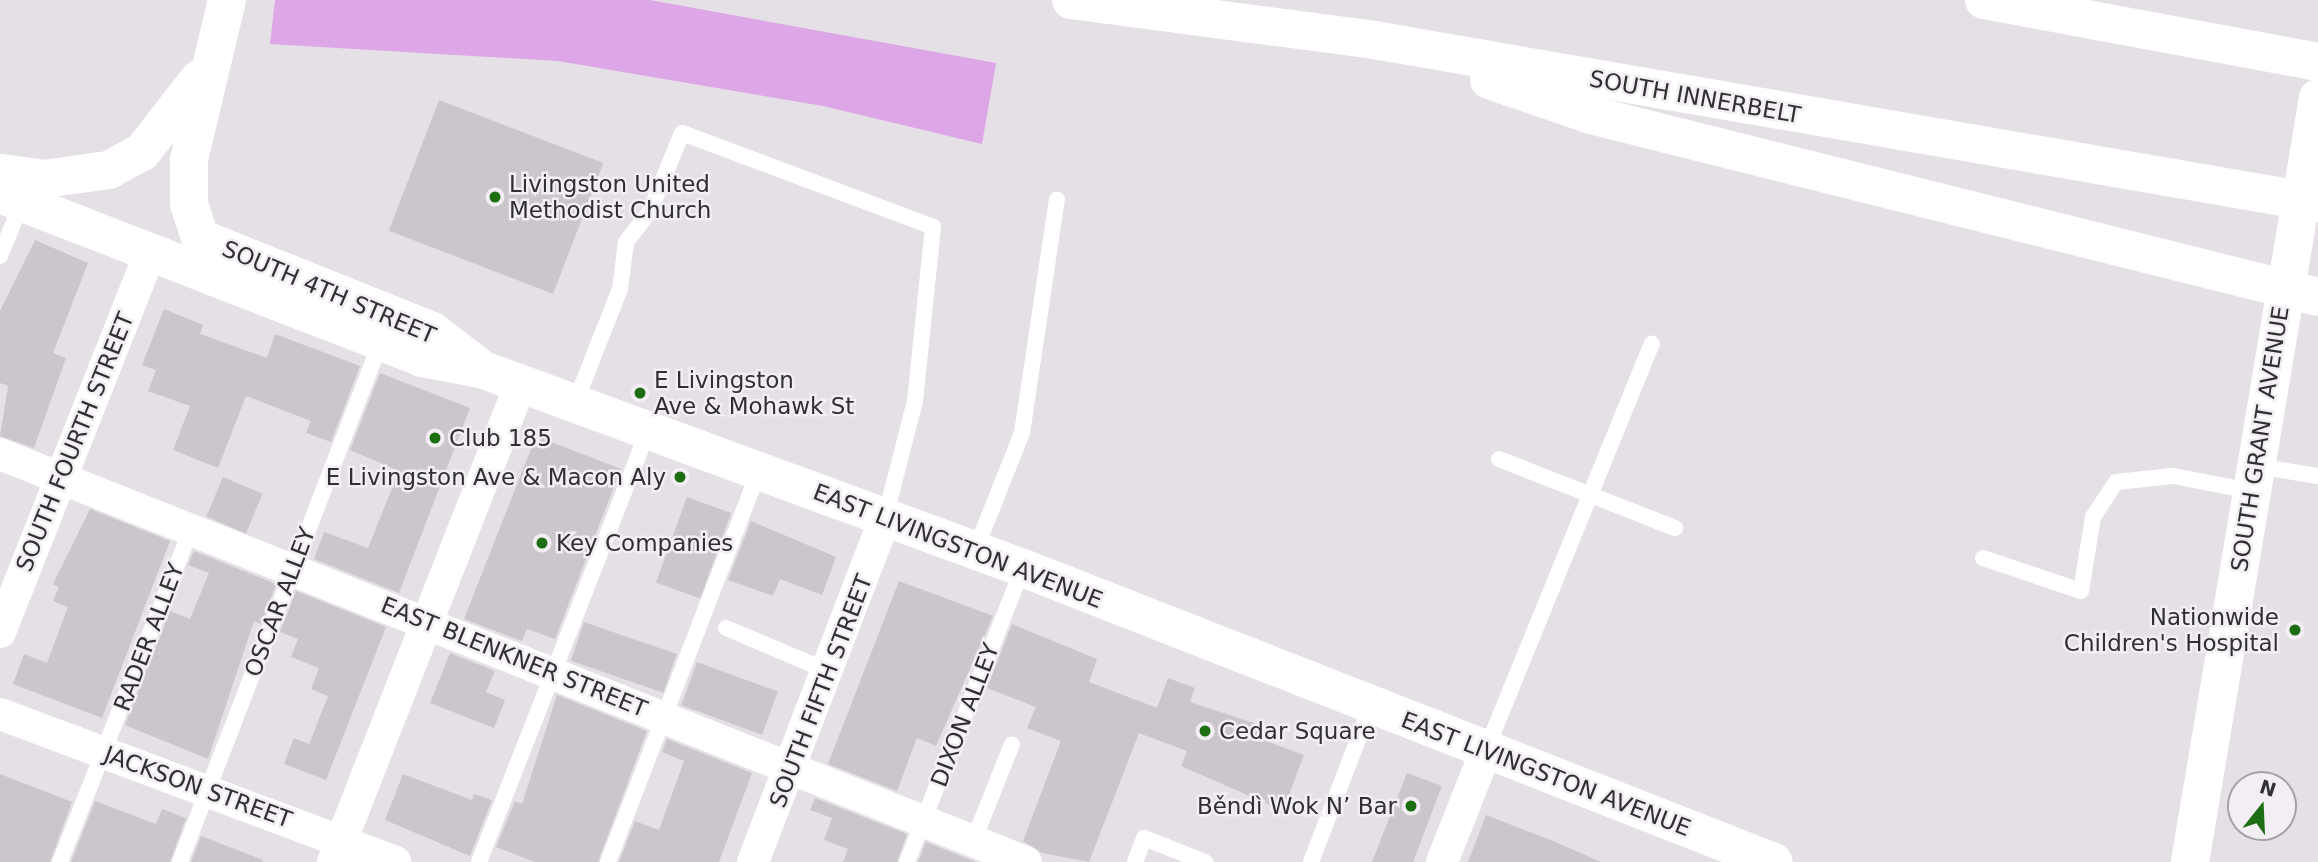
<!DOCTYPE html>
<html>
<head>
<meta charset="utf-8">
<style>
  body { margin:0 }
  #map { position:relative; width:2318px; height:862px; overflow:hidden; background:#e5e0e6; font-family:"DejaVu Sans",sans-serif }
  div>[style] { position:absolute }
  .green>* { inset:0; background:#dda6e7 }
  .building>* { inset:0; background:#cbc6cb; transform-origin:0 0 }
  .lane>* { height:16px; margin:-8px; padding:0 8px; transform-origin:8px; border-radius:8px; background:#fff }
  .street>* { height:32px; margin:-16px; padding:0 16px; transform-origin:16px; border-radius:16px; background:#fff }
  .secondary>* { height:38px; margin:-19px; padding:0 19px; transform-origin:19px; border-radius:19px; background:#fff }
  .primary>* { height:38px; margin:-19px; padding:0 19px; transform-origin:19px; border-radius:19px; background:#fff }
  .highway>* { height:38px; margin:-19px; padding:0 19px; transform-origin:19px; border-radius:19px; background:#fff }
  .dots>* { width:19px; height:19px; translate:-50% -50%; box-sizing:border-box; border:4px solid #f2eef3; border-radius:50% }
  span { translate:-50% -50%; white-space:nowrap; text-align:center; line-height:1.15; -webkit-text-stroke:5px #f2eef3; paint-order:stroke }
  .street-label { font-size:23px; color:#302f31 }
  .poi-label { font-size:23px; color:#302f31 }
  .left { translate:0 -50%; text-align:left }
  .right { translate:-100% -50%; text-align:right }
  .north { position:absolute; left:2227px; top:771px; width:70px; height:70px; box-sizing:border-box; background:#f2eef3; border:2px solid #a4a2a5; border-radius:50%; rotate:18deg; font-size:19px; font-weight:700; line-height:28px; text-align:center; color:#302f31 }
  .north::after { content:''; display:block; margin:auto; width:24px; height:32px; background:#1d6e13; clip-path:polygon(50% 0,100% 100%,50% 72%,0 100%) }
</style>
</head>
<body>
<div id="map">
  <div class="green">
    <i style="clip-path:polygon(275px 0,650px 0,996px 63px,982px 144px,823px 106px,558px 61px,270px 44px)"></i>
  </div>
  <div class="building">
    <i style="left:439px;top:100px;width:176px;height:140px;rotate:21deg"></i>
    <i style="clip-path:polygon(35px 240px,88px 263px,53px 353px,66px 358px,34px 448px,0 436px,8px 386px,0 383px,0 311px)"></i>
    <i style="clip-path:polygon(164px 309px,203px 325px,200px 334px,267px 358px,275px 334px,360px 366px,331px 442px,306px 433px,311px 421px,246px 396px,218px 468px,173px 450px,190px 406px,148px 391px,156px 370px,142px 365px)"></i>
    <i style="clip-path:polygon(380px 373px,470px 408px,399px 593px,314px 559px,324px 532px,368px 548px,399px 471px,350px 450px)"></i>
    <i style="clip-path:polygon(536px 436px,621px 469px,555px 639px,527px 629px,522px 641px,464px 619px)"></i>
    <i style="left:223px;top:477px;width:43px;height:43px;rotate:23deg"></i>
    <i style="left:687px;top:497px;width:47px;height:91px;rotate:20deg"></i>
    <i style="clip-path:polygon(90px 509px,170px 541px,102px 718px,13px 684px,24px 654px,47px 663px,68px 607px,53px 601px,59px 587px,53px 584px)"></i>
    <i style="clip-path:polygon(751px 521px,836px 557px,822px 595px,780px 579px,773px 596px,728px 580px)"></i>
    <i style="clip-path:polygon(194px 551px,276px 584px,261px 624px,254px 621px,208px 759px,125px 725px,170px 611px,190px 619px,209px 573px,188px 565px)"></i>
    <i style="clip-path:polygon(899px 581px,993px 616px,936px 746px,917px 738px,897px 791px,828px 764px)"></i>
    <i style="clip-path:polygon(296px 591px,386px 627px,326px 780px,284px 764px,294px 738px,309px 744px,328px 696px,311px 689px,319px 668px,291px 657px,298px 639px,280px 632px)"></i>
    <i style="left:584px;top:622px;width:98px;height:41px;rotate:19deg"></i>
    <i style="clip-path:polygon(1012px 624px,1097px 659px,1089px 682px,1157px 708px,1168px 678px,1195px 688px,1190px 702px,1263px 726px,1258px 738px,1304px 755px,1287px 800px,1279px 797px,1275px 807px,1181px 766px,1187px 751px,1139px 733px,1089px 862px,1042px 853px,1023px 841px,1061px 741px,1027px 728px,1036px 707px,987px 688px)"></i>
    <i style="clip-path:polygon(450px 653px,495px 671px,486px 692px,505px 700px,494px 728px,430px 703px)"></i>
    <i style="left:697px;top:662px;width:86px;height:46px;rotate:20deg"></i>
    <i style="clip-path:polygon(557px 695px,647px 731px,598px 862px,535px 862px,496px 847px,515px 801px,522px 804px)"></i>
    <i style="clip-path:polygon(667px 739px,752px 773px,719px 862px,619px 862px,635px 821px,659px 830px,684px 761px,662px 752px)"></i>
    <i style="clip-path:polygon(1407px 773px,1442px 786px,1413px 862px,1372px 862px)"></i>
    <i style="clip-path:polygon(0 774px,72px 802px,50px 862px,0 862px)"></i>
    <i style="clip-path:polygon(403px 774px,472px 800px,474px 794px,492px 800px,470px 856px,385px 820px)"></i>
    <i style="clip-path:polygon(815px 798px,907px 834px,897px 862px,843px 862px,848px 849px,824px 840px,832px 818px,810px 810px)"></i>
    <i style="clip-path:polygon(95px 801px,156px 824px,162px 809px,186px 818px,170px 862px,71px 862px)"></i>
    <i style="clip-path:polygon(1486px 815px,1553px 841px,1601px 862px,1468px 862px)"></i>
    <i style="clip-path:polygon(201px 836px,263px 860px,262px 862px,191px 862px)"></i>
    <i style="clip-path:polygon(926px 842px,976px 862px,918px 862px)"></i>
  </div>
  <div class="lane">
    <i style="left:0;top:256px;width:58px;rotate:-67.8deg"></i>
    <i style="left:575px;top:403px;width:123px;rotate:-68.5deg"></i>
    <i style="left:620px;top:289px;width:47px;rotate:-82.7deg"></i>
    <i style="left:626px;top:242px;width:39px;rotate:-52deg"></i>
    <i style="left:650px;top:211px;width:84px;rotate:-67.7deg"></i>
    <i style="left:682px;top:133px;width:268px;rotate:20.5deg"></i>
    <i style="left:933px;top:227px;width:175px;rotate:95.9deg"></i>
    <i style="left:915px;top:401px;width:121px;rotate:104.4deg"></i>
    <i style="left:1499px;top:459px;width:189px;rotate:21.4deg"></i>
    <i style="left:2256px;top:466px;width:63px;rotate:9.2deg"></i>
    <i style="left:975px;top:551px;width:127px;rotate:-68.3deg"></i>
    <i style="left:1022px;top:433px;width:236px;rotate:-81.5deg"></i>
    <i style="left:1983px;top:558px;width:103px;rotate:18.6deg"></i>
    <i style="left:2081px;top:591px;width:75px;rotate:-80.8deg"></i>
    <i style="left:2093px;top:517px;width:42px;rotate:-56.7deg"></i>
    <i style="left:2116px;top:482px;width:57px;rotate:-6deg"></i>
    <i style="left:2173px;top:476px;width:79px;rotate:10.9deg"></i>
    <i style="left:726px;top:628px;width:111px;rotate:22.9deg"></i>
    <i style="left:1486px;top:750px;width:439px;rotate:-67.8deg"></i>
    <i style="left:973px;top:842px;width:105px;rotate:-68.3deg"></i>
    <i style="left:60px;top:862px;width:358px;rotate:-68.5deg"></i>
    <i style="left:180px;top:862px;width:558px;rotate:-68.9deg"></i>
    <i style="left:479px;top:862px;width:464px;rotate:-68.6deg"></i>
    <i style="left:608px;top:862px;width:419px;rotate:-68.9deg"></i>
    <i style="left:907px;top:862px;width:316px;rotate:-68.5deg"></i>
    <i style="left:1135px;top:862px;width:26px;rotate:-69deg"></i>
    <i style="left:1144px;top:838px;width:66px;rotate:21.5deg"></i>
    <i style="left:1311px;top:862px;width:167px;rotate:-69deg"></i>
  </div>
  <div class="street">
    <i style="left:0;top:454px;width:1104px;rotate:21.69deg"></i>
    <i style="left:0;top:632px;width:408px;rotate:-68.4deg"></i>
    <i style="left:0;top:714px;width:422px;rotate:20.5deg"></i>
    <i style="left:333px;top:862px;width:515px;rotate:-68.57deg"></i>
    <i style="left:753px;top:862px;width:368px;rotate:-69deg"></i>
    <i style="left:1442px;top:862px;width:119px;rotate:-68.4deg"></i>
  </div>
  <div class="secondary">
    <i style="left:2190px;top:862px;width:775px;rotate:-80.49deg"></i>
  </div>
  <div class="primary">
    <i style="left:227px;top:0;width:163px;rotate:103.4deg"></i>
    <i style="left:189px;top:159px;width:45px;rotate:90deg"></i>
    <i style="left:189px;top:204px;width:36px;rotate:72deg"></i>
    <i style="left:200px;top:238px;width:250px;rotate:21.8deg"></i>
    <i style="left:432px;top:331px;width:56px;rotate:37.1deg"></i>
    <i style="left:2px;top:173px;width:42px;rotate:8.1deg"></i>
    <i style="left:44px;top:179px;width:66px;rotate:-7.9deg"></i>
    <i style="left:109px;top:170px;width:38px;rotate:-29deg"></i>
    <i style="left:142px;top:152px;width:93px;rotate:-52deg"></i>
    <i style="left:0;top:194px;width:453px;rotate:21.2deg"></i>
    <i style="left:422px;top:358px;width:60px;rotate:10.6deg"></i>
    <i style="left:481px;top:369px;width:577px;rotate:20.16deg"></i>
    <i style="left:1023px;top:568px;width:806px;rotate:21.38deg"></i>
  </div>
  <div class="highway">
    <i style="left:1071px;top:0;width:306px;rotate:7.5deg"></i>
    <i style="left:1374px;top:40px;width:958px;rotate:9.8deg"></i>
    <i style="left:1984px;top:0;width:340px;rotate:10.5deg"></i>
    <i style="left:1489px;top:80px;width:108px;rotate:18.9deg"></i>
    <i style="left:1591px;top:115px;width:749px;rotate:14.05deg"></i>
  </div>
  <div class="dots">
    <i style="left:495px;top:197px;background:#1d6e13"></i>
    <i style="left:640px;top:393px;background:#1d6e13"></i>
    <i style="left:435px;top:438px;background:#1d6e13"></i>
    <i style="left:680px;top:477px;background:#1d6e13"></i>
    <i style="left:542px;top:543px;background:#1d6e13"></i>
    <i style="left:2295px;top:630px;background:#1d6e13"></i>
    <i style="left:1205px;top:731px;background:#1d6e13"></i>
    <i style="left:1411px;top:806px;background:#1d6e13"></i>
  </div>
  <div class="street-label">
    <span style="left:1695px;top:97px;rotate:10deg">SOUTH INNERBELT</span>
    <span style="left:329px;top:292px;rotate:23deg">SOUTH 4TH STREET</span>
    <span style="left:2260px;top:439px;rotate:-81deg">SOUTH GRANT AVENUE</span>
    <span style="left:75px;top:442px;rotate:-68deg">SOUTH FOURTH STREET</span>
    <span style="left:958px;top:546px;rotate:21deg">EAST LIVINGSTON AVENUE</span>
    <span style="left:280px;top:602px;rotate:-69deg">OSCAR ALLEY</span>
    <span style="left:149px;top:637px;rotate:-69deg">RADER ALLEY</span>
    <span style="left:514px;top:657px;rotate:22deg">EAST BLENKNER STREET</span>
    <span style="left:821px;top:691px;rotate:-69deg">SOUTH FIFTH STREET</span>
    <span style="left:965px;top:715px;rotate:-69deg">DIXON ALLEY</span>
    <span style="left:1546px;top:774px;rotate:21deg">EAST LIVINGSTON AVENUE</span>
    <span style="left:198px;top:787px;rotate:20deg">JACKSON STREET</span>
  </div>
  <div class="poi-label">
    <span class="left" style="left:509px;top:197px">Livingston United<br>Methodist Church</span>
    <span class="left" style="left:654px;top:393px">E Livingston<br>Ave &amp; Mohawk St</span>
    <span class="left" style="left:449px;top:438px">Club 185</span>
    <span class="right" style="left:666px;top:477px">E Livingston Ave &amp; Macon Aly</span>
    <span class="left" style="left:556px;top:543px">Key Companies</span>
    <span class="right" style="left:2279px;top:630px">Nationwide<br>Children's Hospital</span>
    <span class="left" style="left:1219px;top:731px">Cedar Square</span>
    <span class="right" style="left:1397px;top:806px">Běndì Wok N’ Bar</span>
  </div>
  <div class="north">N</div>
</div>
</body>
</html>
